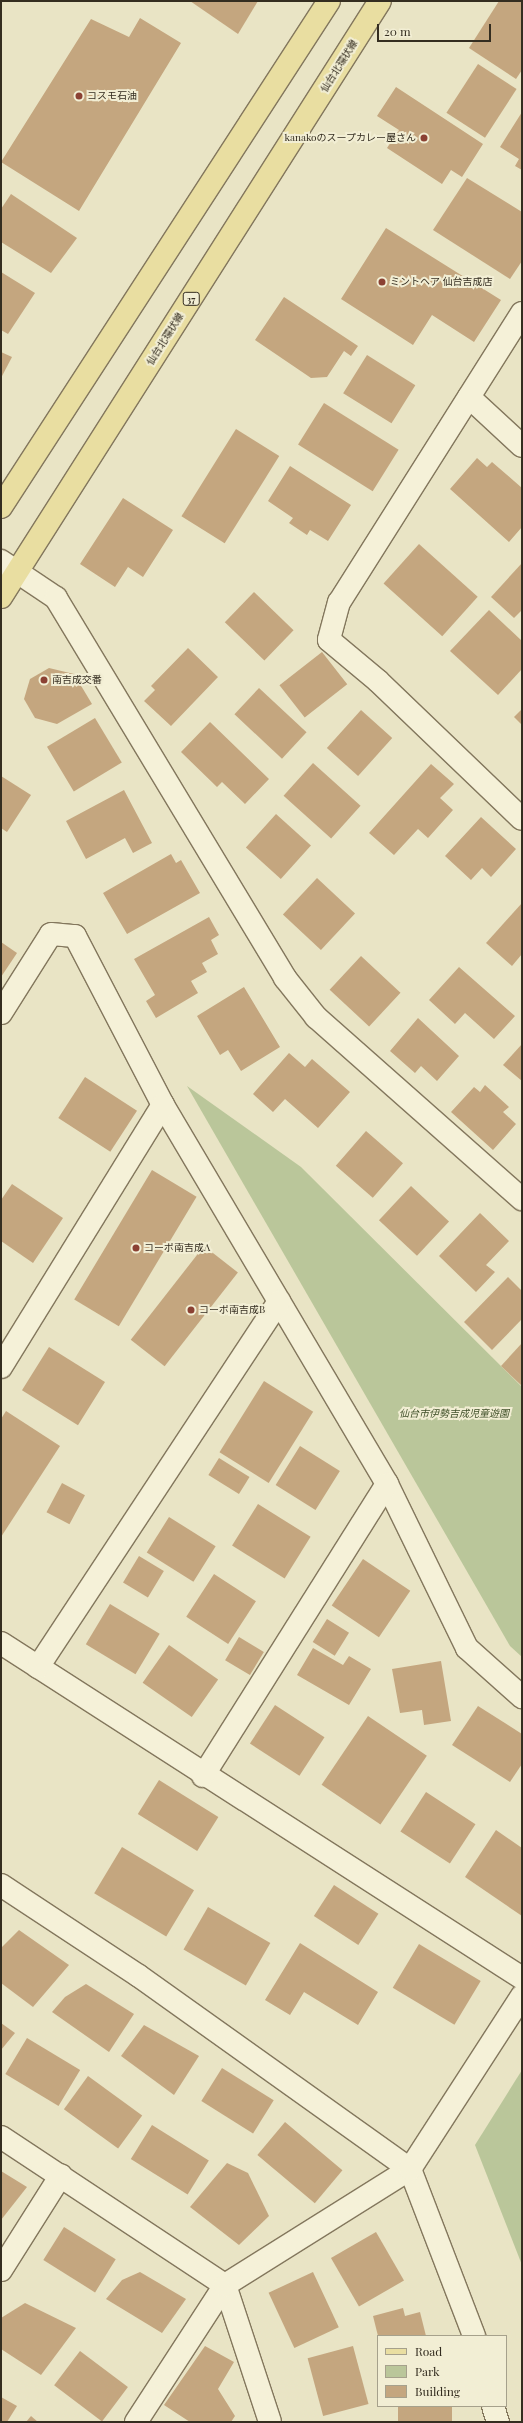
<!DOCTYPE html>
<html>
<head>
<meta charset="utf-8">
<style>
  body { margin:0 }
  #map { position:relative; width:523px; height:2423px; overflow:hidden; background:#e9e4c5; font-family:"Playfair Display","Noto Sans JP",serif }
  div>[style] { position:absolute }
  .green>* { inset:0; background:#bac69a }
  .building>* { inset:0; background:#c4a67f; transform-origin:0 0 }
  .roads { filter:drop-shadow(1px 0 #83775d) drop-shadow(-1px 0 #83775d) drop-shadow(0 1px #83775d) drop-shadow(0 -1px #83775d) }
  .minor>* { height:22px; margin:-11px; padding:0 11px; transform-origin:11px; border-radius:11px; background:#f5f1d8 }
  .primary>* { height:22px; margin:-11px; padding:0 11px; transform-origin:11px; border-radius:11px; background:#e9dea1 }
  .dots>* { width:11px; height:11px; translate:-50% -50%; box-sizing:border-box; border:2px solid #f2eed4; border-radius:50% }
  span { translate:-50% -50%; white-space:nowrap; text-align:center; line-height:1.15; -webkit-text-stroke:4px #f2eed4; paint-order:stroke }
  .shield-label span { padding:1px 3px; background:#f2eed4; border:1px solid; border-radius:3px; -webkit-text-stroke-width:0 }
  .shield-label { font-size:9px; color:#342d20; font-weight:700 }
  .street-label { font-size:10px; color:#342d20 }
  .poi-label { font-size:10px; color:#342d20 }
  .left { translate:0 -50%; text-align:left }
  .right { translate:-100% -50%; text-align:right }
  .park-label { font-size:10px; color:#3f4f28; font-style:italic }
  .frame { position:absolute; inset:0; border:2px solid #342d20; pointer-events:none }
  .legend { position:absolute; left:377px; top:2335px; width:130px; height:72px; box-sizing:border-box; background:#f2eed4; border:1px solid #a6a18c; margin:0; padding:5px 7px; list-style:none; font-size:12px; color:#342d20 }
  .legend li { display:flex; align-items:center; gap:8px; height:20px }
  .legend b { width:20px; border:1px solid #a6a18c }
  .scale { position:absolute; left:377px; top:24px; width:114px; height:18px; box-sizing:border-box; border:2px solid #342d20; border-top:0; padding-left:5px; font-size:12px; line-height:14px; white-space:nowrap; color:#342d20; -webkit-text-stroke:3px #f2eed4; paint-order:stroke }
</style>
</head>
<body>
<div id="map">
  <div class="green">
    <i style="clip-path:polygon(187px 1086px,301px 1167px,522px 1387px,522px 1657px,510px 1646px)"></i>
    <i style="clip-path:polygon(522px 2070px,522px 2265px,475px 2145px)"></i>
  </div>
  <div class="building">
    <i style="clip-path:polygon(190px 1px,258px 1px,238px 34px)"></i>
    <i style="clip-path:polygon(499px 1px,522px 1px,522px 70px,516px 79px,469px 48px)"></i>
    <i style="clip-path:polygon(140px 18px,181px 43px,79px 211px,1px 162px,91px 19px,129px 37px)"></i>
    <i style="left:478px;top:64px;width:46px;height:58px;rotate:33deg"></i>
    <i style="clip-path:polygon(396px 87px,483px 144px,462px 177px,451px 170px,442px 184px,387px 148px,399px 130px,377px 116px)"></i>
    <i style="clip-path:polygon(522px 112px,522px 170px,515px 166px,519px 159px,500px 147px)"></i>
    <i style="clip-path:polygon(467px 178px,522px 212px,522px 261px,510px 279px,433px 230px)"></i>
    <i style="clip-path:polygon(11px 194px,77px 238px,51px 273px,1px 242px,1px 209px)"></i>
    <i style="clip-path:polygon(386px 228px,501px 300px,474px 342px,432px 315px,413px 345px,341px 299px)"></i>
    <i style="clip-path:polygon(1px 272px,35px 293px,8px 334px,1px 330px)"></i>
    <i style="clip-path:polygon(284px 297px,358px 346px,351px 356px,344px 351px,327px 377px,311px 378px,255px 340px)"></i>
    <i style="clip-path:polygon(1px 352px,12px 357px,1px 378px)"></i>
    <i style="left:367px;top:355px;width:57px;height:45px;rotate:32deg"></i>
    <i style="left:324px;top:403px;width:88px;height:49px;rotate:32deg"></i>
    <i style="left:236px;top:429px;width:51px;height:103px;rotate:32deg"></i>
    <i style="clip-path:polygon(477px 458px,487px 467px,492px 462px,522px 488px,522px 527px,509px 542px,450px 489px)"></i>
    <i style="clip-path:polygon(290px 466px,351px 505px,328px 541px,310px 530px,307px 535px,289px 523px,293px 518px,268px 501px)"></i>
    <i style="clip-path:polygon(123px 498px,173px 530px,143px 577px,128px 567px,115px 587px,80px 564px)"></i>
    <i style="left:419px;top:544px;width:79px;height:53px;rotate:42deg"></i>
    <i style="clip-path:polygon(522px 563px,522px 610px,514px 618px,491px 597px)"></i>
    <i style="left:254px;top:592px;width:55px;height:42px;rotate:44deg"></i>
    <i style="clip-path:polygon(489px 610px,522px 641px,522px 669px,498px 695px,450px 651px)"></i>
    <i style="clip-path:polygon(188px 648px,218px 677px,171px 726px,144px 701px,155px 690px,151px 686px)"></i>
    <i style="left:322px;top:652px;width:41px;height:54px;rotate:52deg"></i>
    <i style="clip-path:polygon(49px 668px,74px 674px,92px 704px,57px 724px,35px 718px,24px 699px,30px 679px)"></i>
    <i style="left:259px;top:688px;width:65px;height:36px;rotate:43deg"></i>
    <i style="clip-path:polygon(522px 709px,522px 725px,514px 717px)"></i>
    <i style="left:361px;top:710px;width:42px;height:51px;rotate:42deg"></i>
    <i style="left:95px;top:718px;width:52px;height:56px;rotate:59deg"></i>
    <i style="clip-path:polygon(210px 722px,269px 779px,245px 804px,222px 782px,217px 787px,181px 752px)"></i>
    <i style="left:313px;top:763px;width:64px;height:44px;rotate:42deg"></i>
    <i style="clip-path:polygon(431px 764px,454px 784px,440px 798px,453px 810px,428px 838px,418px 829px,394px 855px,369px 833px)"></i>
    <i style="clip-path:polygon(1px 776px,31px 795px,7px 832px,1px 828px)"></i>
    <i style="clip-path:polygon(124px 790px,152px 843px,133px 853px,125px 838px,86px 859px,66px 821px)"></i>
    <i style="left:276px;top:814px;width:47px;height:45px;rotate:42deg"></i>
    <i style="clip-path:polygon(481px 817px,516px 849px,491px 877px,482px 868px,471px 880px,445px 856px)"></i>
    <i style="clip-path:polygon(171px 854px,176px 863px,181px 860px,200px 893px,127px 934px,103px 893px)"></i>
    <i style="left:317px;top:878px;width:52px;height:50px;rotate:43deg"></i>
    <i style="clip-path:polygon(522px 903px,522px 954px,512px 966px,486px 943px)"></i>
    <i style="clip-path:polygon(209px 917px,219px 935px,211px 940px,218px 954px,202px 963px,207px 972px,191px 981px,198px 993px,156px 1018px,146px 1001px,155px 995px,134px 959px)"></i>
    <i style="clip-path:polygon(1px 942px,17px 953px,1px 977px)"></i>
    <i style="left:361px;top:956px;width:54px;height:46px;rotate:43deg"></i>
    <i style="clip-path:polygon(459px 967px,515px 1016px,494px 1039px,465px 1013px,455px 1024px,429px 1000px)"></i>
    <i style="clip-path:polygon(244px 987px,280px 1047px,241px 1071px,228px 1050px,220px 1055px,197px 1016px)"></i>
    <i style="clip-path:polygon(418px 1018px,459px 1056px,437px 1081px,421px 1066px,415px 1073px,390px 1051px)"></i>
    <i style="clip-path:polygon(522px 1044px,522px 1081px,503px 1065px)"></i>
    <i style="clip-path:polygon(289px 1053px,305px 1067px,312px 1059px,350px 1092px,318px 1128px,285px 1099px,273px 1112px,253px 1094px)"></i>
    <i style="left:85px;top:1077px;width:62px;height:49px;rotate:33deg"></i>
    <i style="clip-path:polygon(485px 1085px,509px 1107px,503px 1112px,516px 1124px,493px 1150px,451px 1112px,474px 1087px,480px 1092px)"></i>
    <i style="left:366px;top:1131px;width:49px;height:46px;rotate:41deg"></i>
    <i style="left:152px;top:1170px;width:52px;height:151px;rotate:31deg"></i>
    <i style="clip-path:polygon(12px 1184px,63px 1218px,33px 1263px,1px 1241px,1px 1200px)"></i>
    <i style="left:411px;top:1186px;width:52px;height:47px;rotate:43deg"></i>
    <i style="clip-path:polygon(480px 1213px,509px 1241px,486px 1265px,495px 1272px,476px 1292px,439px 1256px)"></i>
    <i style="left:204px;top:1246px;width:43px;height:119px;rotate:38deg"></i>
    <i style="clip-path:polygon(508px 1277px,522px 1291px,522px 1319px,492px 1350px,464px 1322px)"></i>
    <i style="clip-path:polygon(522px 1343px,522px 1386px,501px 1366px)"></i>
    <i style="left:49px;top:1347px;width:66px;height:51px;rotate:32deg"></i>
    <i style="left:264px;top:1381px;width:58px;height:84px;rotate:32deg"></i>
    <i style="clip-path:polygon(6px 1411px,60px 1446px,1px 1537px,1px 1419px)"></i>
    <i style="left:300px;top:1446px;width:47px;height:46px;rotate:32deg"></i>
    <i style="left:219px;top:1458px;width:36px;height:20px;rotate:32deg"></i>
    <i style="left:62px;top:1483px;width:26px;height:33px;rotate:28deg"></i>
    <i style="left:258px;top:1504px;width:62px;height:49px;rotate:32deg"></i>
    <i style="left:169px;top:1517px;width:55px;height:42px;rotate:32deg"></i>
    <i style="left:139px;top:1556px;width:29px;height:31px;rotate:31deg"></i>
    <i style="left:363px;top:1559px;width:57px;height:56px;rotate:34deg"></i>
    <i style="left:214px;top:1574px;width:50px;height:51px;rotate:33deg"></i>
    <i style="left:110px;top:1604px;width:58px;height:47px;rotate:31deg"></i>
    <i style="left:327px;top:1619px;width:26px;height:27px;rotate:32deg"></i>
    <i style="left:239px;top:1637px;width:29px;height:27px;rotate:31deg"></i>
    <i style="left:169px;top:1645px;width:60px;height:46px;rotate:35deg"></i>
    <i style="clip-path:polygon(313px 1648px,343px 1665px,349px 1656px,371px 1669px,349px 1705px,297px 1675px)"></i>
    <i style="clip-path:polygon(441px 1661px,451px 1721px,424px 1725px,422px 1710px,400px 1713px,392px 1669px)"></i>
    <i style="left:275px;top:1705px;width:59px;height:46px;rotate:33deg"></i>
    <i style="clip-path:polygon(478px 1706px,522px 1734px,522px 1764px,510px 1782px,452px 1745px)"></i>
    <i style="left:368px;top:1716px;width:71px;height:83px;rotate:34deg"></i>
    <i style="left:159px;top:1780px;width:70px;height:40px;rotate:32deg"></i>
    <i style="left:426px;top:1792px;width:59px;height:47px;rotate:33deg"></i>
    <i style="clip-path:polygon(496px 1830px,522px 1848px,522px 1916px,465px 1877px)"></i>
    <i style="left:122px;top:1847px;width:84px;height:54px;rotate:31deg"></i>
    <i style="left:334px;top:1885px;width:53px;height:37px;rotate:33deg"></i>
    <i style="left:208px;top:1907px;width:72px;height:49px;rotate:30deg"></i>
    <i style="clip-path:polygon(19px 1930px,69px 1965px,33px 2007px,1px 1983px,1px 1948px)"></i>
    <i style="clip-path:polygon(300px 1943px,378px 1992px,358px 2025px,304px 1992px,290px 2015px,265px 2000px)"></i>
    <i style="left:419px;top:1944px;width:72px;height:51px;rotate:31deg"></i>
    <i style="clip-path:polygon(86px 1984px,134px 2014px,109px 2052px,52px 2012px,65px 1997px)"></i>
    <i style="clip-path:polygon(1px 2023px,15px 2033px,1px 2050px)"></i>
    <i style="clip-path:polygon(144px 2025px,199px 2056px,174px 2095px,121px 2056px)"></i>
    <i style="left:27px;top:2038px;width:62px;height:42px;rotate:31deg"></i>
    <i style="left:222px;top:2068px;width:61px;height:39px;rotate:32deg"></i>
    <i style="left:88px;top:2076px;width:67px;height:41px;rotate:36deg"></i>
    <i style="left:285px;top:2122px;width:75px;height:43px;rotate:40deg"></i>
    <i style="left:152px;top:2125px;width:67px;height:40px;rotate:32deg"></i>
    <i style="clip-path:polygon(227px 2163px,248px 2173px,269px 2216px,239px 2245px,190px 2207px)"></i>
    <i style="clip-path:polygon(1px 2171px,27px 2187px,1px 2220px)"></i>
    <i style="left:64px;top:2227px;width:61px;height:39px;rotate:32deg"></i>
    <i style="left:376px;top:2232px;width:56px;height:52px;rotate:60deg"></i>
    <i style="clip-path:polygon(140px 2272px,186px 2299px,162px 2333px,106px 2299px,122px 2280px)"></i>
    <i style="left:313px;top:2272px;width:61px;height:49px;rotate:65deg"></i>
    <i style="clip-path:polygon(25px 2303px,76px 2328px,41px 2375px,1px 2349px,1px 2318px)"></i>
    <i style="clip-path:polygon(403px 2308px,405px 2316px,420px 2312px,426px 2336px,378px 2336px,373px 2316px)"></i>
    <i style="clip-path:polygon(205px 2346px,234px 2362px,218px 2389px,235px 2416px,231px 2422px,190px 2422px,164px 2405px)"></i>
    <i style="left:353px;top:2346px;width:60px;height:47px;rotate:75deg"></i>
    <i style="left:80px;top:2351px;width:60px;height:43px;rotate:37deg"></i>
    <i style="clip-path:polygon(1px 2397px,17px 2406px,7px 2422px,1px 2422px)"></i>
    <i style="left:398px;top:2406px;width:54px;height:16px"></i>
    <i style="clip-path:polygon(31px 2416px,38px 2422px,26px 2422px)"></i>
  </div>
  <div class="roads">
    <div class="minor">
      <i style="left:522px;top:313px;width:342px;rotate:122.3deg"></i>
      <i style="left:339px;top:602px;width:39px;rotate:105deg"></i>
      <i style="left:329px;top:640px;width:64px;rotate:39.9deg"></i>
      <i style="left:378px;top:681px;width:199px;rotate:43.8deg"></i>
      <i style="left:469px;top:397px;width:72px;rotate:42.8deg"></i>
      <i style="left:1px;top:561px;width:66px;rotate:33.9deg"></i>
      <i style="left:56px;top:598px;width:444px;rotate:58.9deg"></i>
      <i style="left:285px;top:978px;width:50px;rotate:51.5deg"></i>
      <i style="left:316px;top:1017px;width:275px;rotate:41.5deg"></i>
      <i style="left:1px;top:1013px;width:93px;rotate:-57.7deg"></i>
      <i style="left:51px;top:934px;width:24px;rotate:5deg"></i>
      <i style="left:75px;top:936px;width:191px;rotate:62.5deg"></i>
      <i style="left:163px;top:1105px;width:440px;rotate:59.4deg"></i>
      <i style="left:387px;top:1484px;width:182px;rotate:64deg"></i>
      <i style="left:467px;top:1648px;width:74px;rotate:41.7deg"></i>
      <i style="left:1px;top:1367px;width:308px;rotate:-58.3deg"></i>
      <i style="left:1px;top:1643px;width:619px;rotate:32.74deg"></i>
      <i style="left:38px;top:1667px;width:438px;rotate:-56.6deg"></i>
      <i style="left:203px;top:1776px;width:345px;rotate:-57.8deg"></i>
      <i style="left:1px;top:1885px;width:165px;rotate:33.4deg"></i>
      <i style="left:139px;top:1976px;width:333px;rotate:35.5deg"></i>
      <i style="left:410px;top:2169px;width:179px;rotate:69deg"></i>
      <i style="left:1px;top:2137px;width:268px;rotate:33.5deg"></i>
      <i style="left:225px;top:2285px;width:144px;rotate:71.8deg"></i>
      <i style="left:1px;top:2270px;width:112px;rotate:-57.7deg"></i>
      <i style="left:493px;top:2406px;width:17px;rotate:73deg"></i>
      <i style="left:136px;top:2422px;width:163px;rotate:-57deg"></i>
      <i style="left:225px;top:2285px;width:218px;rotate:-32.1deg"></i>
      <i style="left:410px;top:2169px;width:206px;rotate:-57.1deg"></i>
    </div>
    <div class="primary">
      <i style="left:1px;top:507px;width:603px;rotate:-57.05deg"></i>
      <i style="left:1px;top:597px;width:706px;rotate:-57.55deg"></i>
    </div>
  </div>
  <div class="dots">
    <i style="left:79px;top:96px;background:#8b4133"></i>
    <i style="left:424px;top:138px;background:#8b4133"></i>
    <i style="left:382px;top:282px;background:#8b4133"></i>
    <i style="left:44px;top:680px;background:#8b4133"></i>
    <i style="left:136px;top:1248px;background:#8b4133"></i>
    <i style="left:191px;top:1310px;background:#8b4133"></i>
  </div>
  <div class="shield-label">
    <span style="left:191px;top:299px">37</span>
  </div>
  <div class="street-label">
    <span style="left:339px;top:66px;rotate:-58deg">仙台北環状線</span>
    <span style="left:165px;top:339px;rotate:-58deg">仙台北環状線</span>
  </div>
  <div class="poi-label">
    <span class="left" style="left:87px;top:96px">コスモ石油</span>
    <span class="right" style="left:416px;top:138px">kanakoのスープカレー屋さん</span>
    <span class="left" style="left:390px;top:282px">ミントヘア 仙台吉成店</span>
    <span class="left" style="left:52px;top:680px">南吉成交番</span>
    <span class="left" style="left:144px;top:1248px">コーポ南吉成A</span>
    <span class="left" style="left:199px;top:1310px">コーポ南吉成B</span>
  </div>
  <div class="park-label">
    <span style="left:454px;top:1414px">仙台市伊勢吉成児童遊園</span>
  </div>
  <div class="frame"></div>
  <ul class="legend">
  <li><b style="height:5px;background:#e9dea1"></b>Road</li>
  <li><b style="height:11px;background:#bac69a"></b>Park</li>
  <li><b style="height:11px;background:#c4a67f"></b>Building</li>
  </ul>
  <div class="scale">20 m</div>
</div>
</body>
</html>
